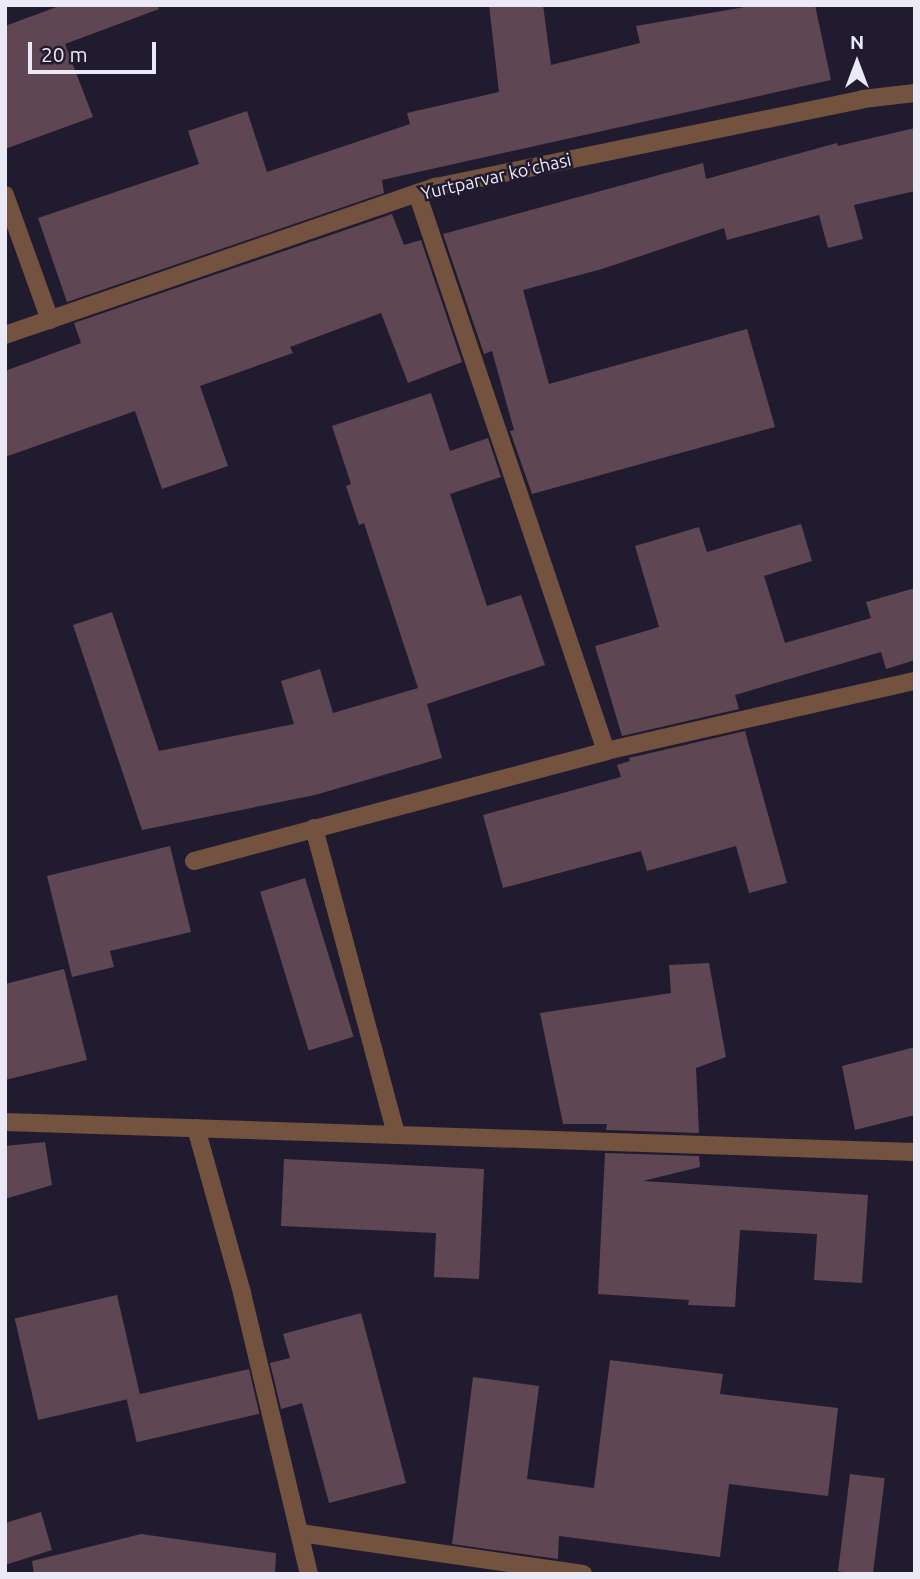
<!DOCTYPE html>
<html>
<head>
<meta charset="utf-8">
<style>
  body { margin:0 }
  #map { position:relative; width:920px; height:1579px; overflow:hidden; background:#211b2f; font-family:Ubuntu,sans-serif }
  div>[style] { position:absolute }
  .building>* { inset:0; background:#5f4653; transform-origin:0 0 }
  .service>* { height:18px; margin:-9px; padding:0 9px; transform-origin:9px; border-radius:9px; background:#735340 }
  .minor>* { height:18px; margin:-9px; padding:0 9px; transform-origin:9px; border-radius:9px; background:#735340 }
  span { translate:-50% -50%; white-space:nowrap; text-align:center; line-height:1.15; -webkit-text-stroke:5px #211b2f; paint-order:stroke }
  .street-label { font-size:18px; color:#ece9f7 }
  .frame { position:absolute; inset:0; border:7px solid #ece9f7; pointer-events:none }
  .north { position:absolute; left:822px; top:28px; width:70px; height:70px; -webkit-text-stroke:5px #211b2f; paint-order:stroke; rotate:0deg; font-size:19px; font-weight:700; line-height:28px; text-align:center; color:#ece9f7 }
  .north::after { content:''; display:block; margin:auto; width:24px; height:32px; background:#ece9f7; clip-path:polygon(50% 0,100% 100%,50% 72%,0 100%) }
  .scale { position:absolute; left:28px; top:42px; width:128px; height:32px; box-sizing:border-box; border:4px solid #ece9f7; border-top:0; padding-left:9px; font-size:21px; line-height:24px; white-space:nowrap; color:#ece9f7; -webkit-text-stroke:5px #211b2f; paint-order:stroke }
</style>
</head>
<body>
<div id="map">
  <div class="building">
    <i style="clip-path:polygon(62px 5px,158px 5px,159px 9px,65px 44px,93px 117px,5px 149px,5px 26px)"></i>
    <i style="clip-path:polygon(489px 5px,543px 5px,551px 65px,640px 43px,636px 26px,756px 5px,815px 5px,831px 80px,382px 180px,384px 193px,67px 302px,38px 218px,199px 164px,188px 131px,247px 111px,267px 172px,410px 124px,407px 113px,499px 92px)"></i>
    <i style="clip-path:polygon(915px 128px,915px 191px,854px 205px,863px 239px,828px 248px,819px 215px,727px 240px,724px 228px,602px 269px,523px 290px,549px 384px,747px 329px,775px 427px,532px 494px,510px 431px,514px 430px,492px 351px,484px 354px,443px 234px,703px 163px,706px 179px,837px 143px,838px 146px)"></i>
    <i style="clip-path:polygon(392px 214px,404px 245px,421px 240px,462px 362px,408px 383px,381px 313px,290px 347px,293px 353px,200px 386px,228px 466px,162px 489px,135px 411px,5px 457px,5px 371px,81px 343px,74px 323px)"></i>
    <i style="clip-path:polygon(431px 393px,450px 451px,488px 438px,501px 477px,450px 494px,487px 606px,521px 595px,545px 665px,427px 704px,442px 758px,315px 795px,142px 830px,73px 625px,112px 612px,159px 751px,294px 724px,281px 681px,320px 669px,333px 713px,418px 688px,364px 523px,359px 525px,346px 486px,351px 484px,332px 426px)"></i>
    <i style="clip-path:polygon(801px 524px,812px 561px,764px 576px,785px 643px,871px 618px,866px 602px,915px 588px,915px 660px,886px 669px,881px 652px,735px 695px,739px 709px,622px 736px,595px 646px,659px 627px,635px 546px,699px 527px,707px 552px)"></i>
    <i style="clip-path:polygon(745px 731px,787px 883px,749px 893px,736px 846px,647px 871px,641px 851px,503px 888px,483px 815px,621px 777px,617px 765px,630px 761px,629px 758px)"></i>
    <i style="clip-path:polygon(170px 846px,191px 932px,110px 951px,114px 967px,72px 977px,47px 876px)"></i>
    <i style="left:305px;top:878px;width:166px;height:47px;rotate:73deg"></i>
    <i style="clip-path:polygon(709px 963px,726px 1057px,696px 1068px,699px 1133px,606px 1130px,607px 1124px,563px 1124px,540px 1013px,671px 993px,669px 965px)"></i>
    <i style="clip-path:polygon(64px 969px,87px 1060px,5px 1080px,5px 984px)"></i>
    <i style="clip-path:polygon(915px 1047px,915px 1115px,855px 1130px,842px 1066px)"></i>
    <i style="clip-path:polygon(45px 1142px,52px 1185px,5px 1199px,5px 1146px)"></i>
    <i style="clip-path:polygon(605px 1153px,699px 1156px,700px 1167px,643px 1181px,868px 1195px,862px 1283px,814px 1280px,817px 1234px,740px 1230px,735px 1307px,688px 1305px,689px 1300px,598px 1294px)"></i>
    <i style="clip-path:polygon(284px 1159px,484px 1169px,479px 1279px,434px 1277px,436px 1233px,281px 1226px)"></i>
    <i style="left:117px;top:1295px;width:104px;height:105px;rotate:77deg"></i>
    <i style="clip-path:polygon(361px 1313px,406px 1483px,329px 1503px,302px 1403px,281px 1409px,270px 1363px,290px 1358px,283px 1334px)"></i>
    <i style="clip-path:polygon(610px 1360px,723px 1374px,720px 1394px,838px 1408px,828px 1496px,729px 1484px,720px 1557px,559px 1536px,558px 1559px,452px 1544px,473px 1377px,539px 1386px,527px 1479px,594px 1488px)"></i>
    <i style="left:249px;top:1369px;width:46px;height:126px;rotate:77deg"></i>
    <i style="left:850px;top:1474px;width:35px;height:98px;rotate:7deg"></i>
    <i style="clip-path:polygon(41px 1512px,52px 1550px,5px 1565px,5px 1523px)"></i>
    <i style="clip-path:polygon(141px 1534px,276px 1553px,275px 1574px,34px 1574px,32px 1561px)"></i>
  </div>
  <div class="service">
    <i style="left:417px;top:193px;width:589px;rotate:71.29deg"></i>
    <i style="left:606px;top:751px;width:317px;rotate:-12.8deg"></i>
    <i style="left:314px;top:828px;width:316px;rotate:75deg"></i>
    <i style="left:194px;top:861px;width:426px;rotate:-14.9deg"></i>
  </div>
  <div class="minor">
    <i style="left:5px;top:195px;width:133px;rotate:70.2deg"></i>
    <i style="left:5px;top:335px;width:456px;rotate:-19deg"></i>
    <i style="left:436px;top:187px;width:436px;rotate:-11.6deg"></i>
    <i style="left:863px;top:99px;width:52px;rotate:-6.6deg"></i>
    <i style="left:5px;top:1122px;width:910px;rotate:1.89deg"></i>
    <i style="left:196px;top:1128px;width:171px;rotate:74.4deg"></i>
    <i style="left:242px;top:1293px;width:289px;rotate:76.6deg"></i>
    <i style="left:300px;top:1533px;width:286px;rotate:8.2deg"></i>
  </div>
  <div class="street-label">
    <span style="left:496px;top:176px;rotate:-13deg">Yurtparvar koʻchasi</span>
  </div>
  <div class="frame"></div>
  <div class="north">N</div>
  <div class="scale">20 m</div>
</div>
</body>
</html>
